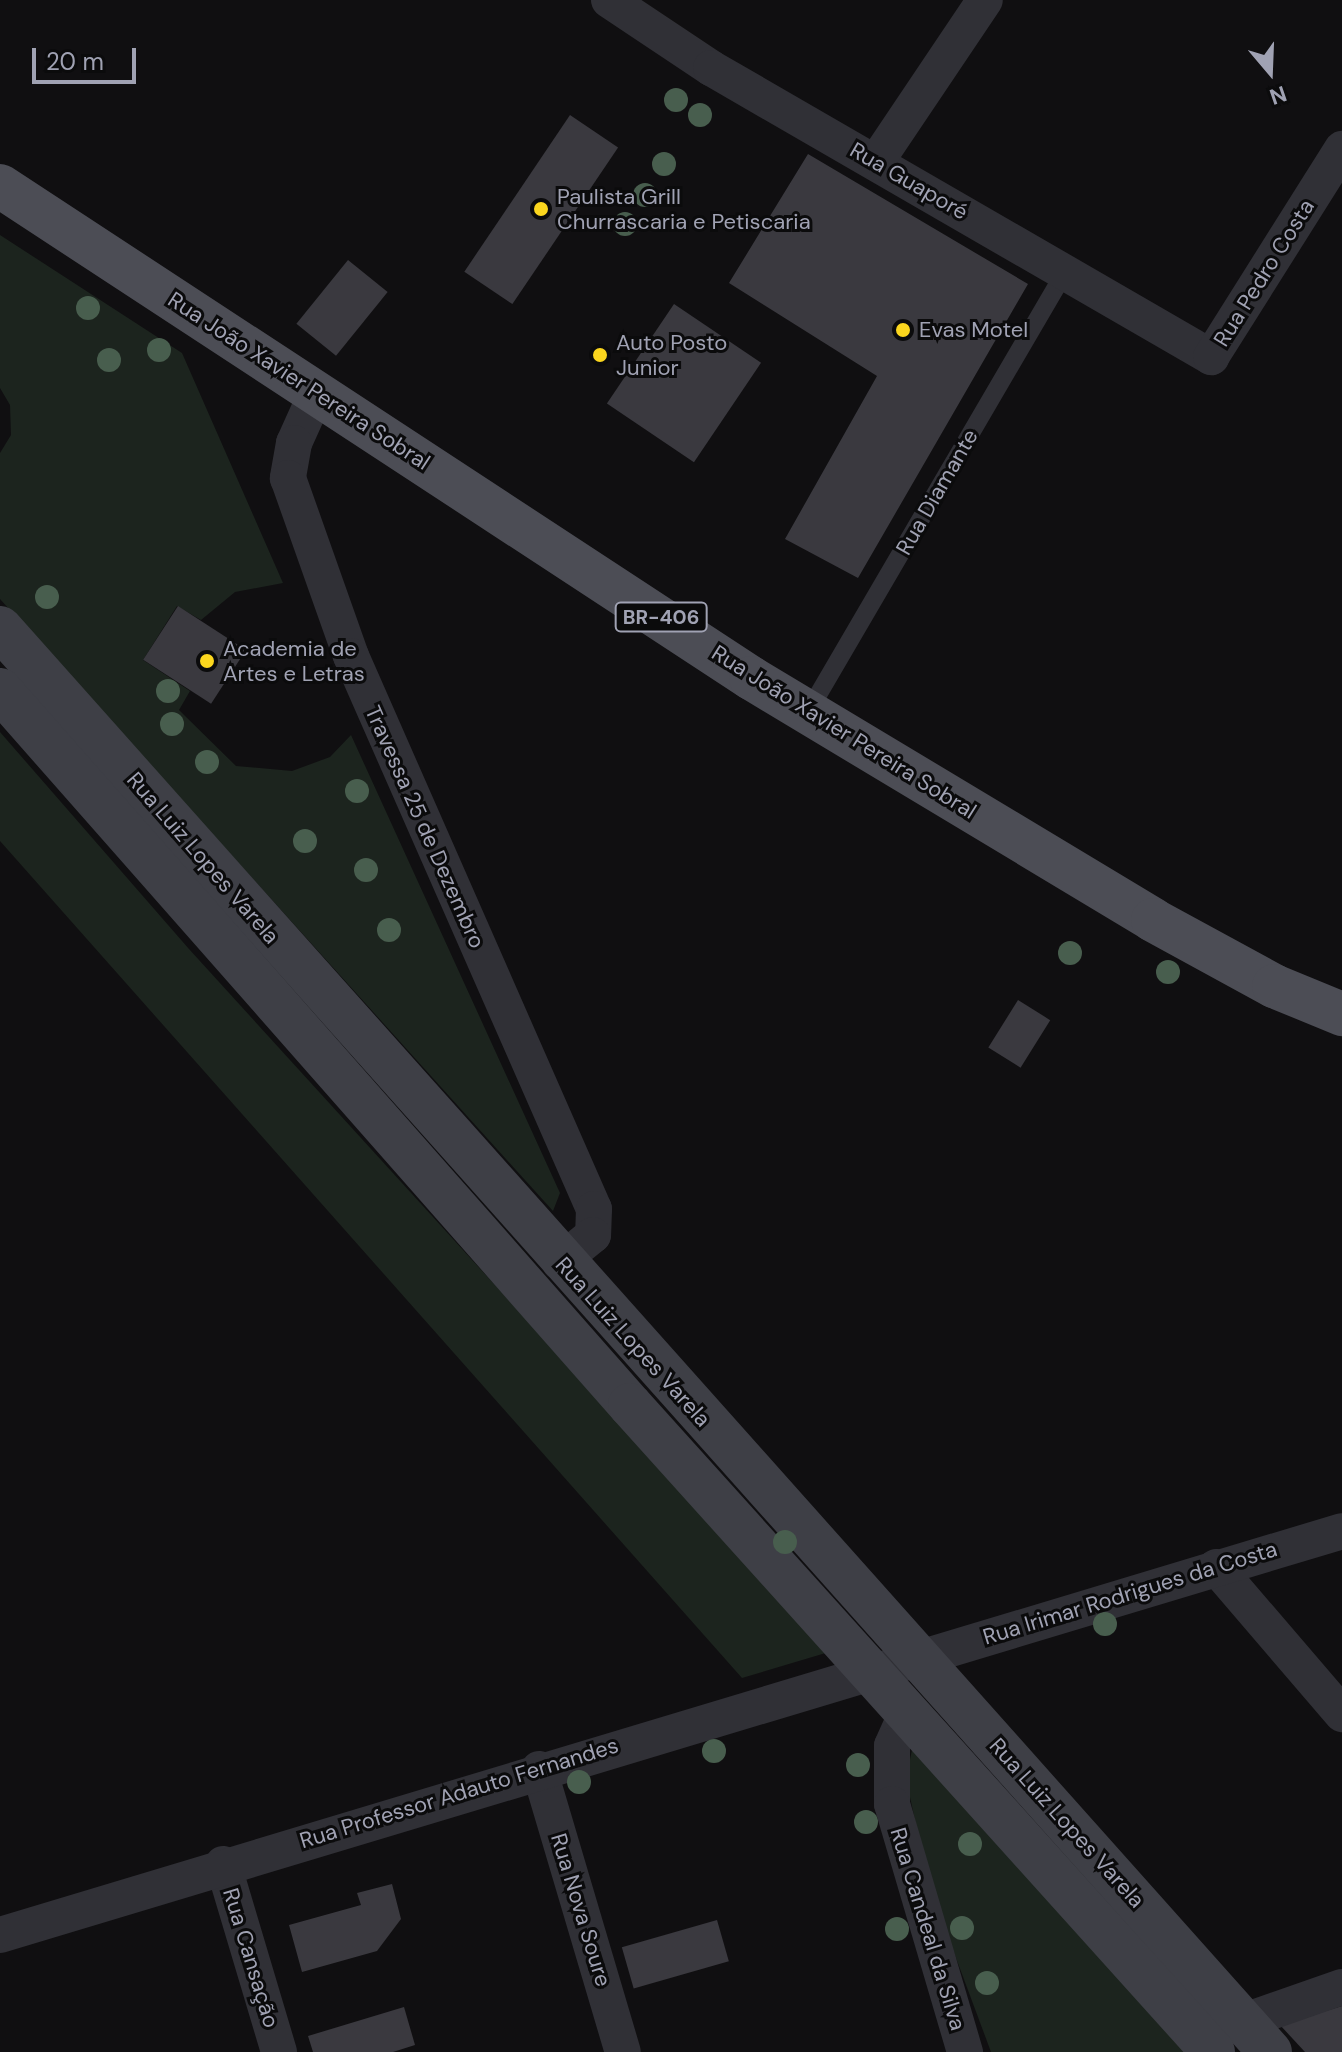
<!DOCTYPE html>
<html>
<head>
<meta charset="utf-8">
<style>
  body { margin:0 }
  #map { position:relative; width:1342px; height:2052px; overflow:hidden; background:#100f11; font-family:"DM Sans",sans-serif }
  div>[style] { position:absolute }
  .green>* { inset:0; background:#1c241e }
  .building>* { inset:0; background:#3a393f; transform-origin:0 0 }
  .service>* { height:18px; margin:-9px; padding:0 9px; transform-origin:9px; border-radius:9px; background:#303036 }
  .minor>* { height:36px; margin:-18px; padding:0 18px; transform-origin:18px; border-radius:18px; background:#303036 }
  .secondary>* { height:44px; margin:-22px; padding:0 22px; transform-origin:22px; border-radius:22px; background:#3e3f46 }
  .primary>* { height:44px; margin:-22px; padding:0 22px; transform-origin:22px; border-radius:22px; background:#4c4d55 }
  .trees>* { width:24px; height:24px; margin:-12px; border-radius:50%; background:#485e4e }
  .dots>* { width:22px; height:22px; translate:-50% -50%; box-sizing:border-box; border:4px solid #0b0b0c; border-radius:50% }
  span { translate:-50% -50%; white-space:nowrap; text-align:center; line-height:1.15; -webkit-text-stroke:6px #0b0b0c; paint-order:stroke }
  .shield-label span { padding:2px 6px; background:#0b0b0c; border:2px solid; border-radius:6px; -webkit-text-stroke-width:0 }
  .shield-label { font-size:20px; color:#a0a2b3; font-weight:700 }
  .street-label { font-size:22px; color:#a0a2b3 }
  .poi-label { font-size:22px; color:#a0a2b3 }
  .left { translate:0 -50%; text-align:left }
  .north { position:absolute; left:1230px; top:32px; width:80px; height:80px; -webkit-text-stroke:6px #0b0b0c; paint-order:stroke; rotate:161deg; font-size:22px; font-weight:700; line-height:32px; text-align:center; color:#a0a2b3 }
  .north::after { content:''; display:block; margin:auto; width:28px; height:36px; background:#a0a2b3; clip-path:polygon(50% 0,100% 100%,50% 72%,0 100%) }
  .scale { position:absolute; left:32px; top:48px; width:104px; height:36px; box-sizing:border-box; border:4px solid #a0a2b3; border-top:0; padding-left:10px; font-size:24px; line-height:28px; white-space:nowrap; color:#a0a2b3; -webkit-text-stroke:6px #0b0b0c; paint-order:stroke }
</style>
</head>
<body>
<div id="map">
  <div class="green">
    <i style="clip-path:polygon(0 235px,182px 353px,283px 583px,235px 592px,201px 620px,177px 606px,143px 660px,190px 691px,179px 710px,236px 766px,292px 771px,330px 757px,351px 735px,560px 1193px,553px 1211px,0 599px,0 453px,11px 435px,10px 405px,0 388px)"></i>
    <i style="clip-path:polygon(0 732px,189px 949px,829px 1652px,742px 1678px,0 841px)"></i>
    <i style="clip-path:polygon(913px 1745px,1186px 2052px,991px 2052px,930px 1888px,906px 1779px)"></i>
  </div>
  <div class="building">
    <i style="left:570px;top:115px;width:58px;height:189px;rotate:34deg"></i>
    <i style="clip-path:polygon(808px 154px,1028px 284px,858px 578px,785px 539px,877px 376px,729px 283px)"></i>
    <i style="left:348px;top:260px;width:51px;height:82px;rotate:39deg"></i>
    <i style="left:674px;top:304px;width:105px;height:120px;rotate:34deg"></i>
    <i style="left:178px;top:606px;width:81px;height:64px;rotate:33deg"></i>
    <i style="left:1018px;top:1000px;width:38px;height:56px;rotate:32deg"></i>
    <i style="clip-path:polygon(392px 1884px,401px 1919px,377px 1951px,302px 1972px,289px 1925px,361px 1905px,357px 1893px)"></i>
    <i style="left:717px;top:1920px;width:43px;height:99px;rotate:74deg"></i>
    <i style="clip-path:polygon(1342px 2006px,1342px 2052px,1305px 2052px,1280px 2025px)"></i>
    <i style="clip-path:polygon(404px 2007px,415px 2045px,393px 2052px,313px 2052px,308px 2036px)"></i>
  </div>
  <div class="service">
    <i style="left:808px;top:712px;width:510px;rotate:-59.71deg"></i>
  </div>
  <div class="minor">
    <i style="left:609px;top:0;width:123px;rotate:33.7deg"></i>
    <i style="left:711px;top:68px;width:578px;rotate:30.03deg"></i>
    <i style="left:1211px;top:357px;width:246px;rotate:-57.8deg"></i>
    <i style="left:876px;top:162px;width:195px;rotate:-56.1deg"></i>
    <i style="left:317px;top:392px;width:56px;rotate:114.3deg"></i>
    <i style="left:294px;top:443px;width:36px;rotate:100deg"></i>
    <i style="left:288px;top:478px;width:189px;rotate:70.5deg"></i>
    <i style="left:351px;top:656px;width:604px;rotate:66.28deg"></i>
    <i style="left:594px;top:1209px;width:26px;rotate:92deg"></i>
    <i style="left:593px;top:1235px;width:43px;rotate:140.7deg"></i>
    <i style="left:1216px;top:1567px;width:194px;rotate:49.4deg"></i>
    <i style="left:907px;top:1712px;width:37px;rotate:114deg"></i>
    <i style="left:892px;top:1746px;width:58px;rotate:90deg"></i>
    <i style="left:892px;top:1804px;width:259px;rotate:73.6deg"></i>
    <i style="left:539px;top:1769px;width:295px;rotate:73.5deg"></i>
    <i style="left:223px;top:1864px;width:196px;rotate:73.4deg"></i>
    <i style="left:0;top:1935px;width:1401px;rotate:-16.75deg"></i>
    <i style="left:1219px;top:2030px;width:130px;rotate:-19.3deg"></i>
  </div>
  <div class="secondary">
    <i style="left:0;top:628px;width:1908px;rotate:48.27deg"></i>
    <i style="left:0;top:690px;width:953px;rotate:48.62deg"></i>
    <i style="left:630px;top:1405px;width:871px;rotate:47.98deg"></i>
  </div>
  <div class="primary">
    <i style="left:0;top:186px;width:898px;rotate:33.23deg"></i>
    <i style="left:751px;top:678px;width:469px;rotate:31deg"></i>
    <i style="left:1153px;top:920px;width:138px;rotate:28.6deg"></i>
    <i style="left:1274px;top:986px;width:74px;rotate:22.4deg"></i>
  </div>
  <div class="trees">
    <i style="left:676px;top:100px"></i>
    <i style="left:700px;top:115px"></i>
    <i style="left:664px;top:164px"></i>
    <i style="left:645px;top:195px"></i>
    <i style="left:625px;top:224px"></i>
    <i style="left:88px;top:308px"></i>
    <i style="left:159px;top:350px"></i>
    <i style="left:109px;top:360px"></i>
    <i style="left:47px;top:597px"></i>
    <i style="left:168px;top:691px"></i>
    <i style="left:172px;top:724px"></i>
    <i style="left:207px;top:762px"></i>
    <i style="left:357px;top:791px"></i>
    <i style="left:305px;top:841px"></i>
    <i style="left:366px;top:870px"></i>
    <i style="left:389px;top:930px"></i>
    <i style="left:1070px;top:953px"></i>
    <i style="left:1168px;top:972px"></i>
    <i style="left:785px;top:1542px"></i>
    <i style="left:1105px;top:1624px"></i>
    <i style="left:714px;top:1751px"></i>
    <i style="left:858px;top:1765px"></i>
    <i style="left:579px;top:1782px"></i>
    <i style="left:866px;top:1822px"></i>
    <i style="left:970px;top:1844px"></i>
    <i style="left:962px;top:1928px"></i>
    <i style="left:897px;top:1929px"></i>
    <i style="left:987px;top:1983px"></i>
  </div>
  <div class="dots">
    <i style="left:541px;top:209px;background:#fbd61e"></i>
    <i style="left:903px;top:330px;background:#fbd61e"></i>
    <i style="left:600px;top:355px;background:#fbd61e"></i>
    <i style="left:207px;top:661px;background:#fbd61e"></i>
  </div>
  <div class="shield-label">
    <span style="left:661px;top:617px">BR-406</span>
  </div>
  <div class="street-label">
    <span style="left:909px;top:181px;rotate:30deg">Rua Guaporé</span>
    <span style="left:1264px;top:273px;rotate:-58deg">Rua Pedro Costa</span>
    <span style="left:299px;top:381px;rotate:33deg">Rua João Xavier Pereira Sobral</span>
    <span style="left:937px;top:492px;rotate:-60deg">Rua Diamante</span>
    <span style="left:844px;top:732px;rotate:32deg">Rua João Xavier Pereira Sobral</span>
    <span style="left:425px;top:827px;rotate:66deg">Travessa 25 de Dezembro</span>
    <span style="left:203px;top:858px;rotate:49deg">Rua Luiz Lopes Varela</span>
    <span style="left:633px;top:1342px;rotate:48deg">Rua Luiz Lopes Varela</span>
    <span style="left:1130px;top:1593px;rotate:-17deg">Rua Irimar Rodrigues da Costa</span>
    <span style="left:459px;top:1793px;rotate:-17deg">Rua Professor Adauto Fernandes</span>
    <span style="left:1067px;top:1823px;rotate:48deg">Rua Luiz Lopes Varela</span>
    <span style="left:581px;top:1910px;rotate:73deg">Rua Nova Soure</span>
    <span style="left:928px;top:1929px;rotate:73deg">Rua Candeal da Silva</span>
    <span style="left:251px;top:1958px;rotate:73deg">Rua Cansação</span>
  </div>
  <div class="poi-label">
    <span class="left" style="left:557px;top:209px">Paulista Grill<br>Churrascaria e Petiscaria</span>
    <span class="left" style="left:919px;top:330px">Evas Motel</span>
    <span class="left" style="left:616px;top:355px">Auto Posto<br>Junior</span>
    <span class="left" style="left:223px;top:661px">Academia de<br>Artes e Letras</span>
  </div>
  <div class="north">N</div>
  <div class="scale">20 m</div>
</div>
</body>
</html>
